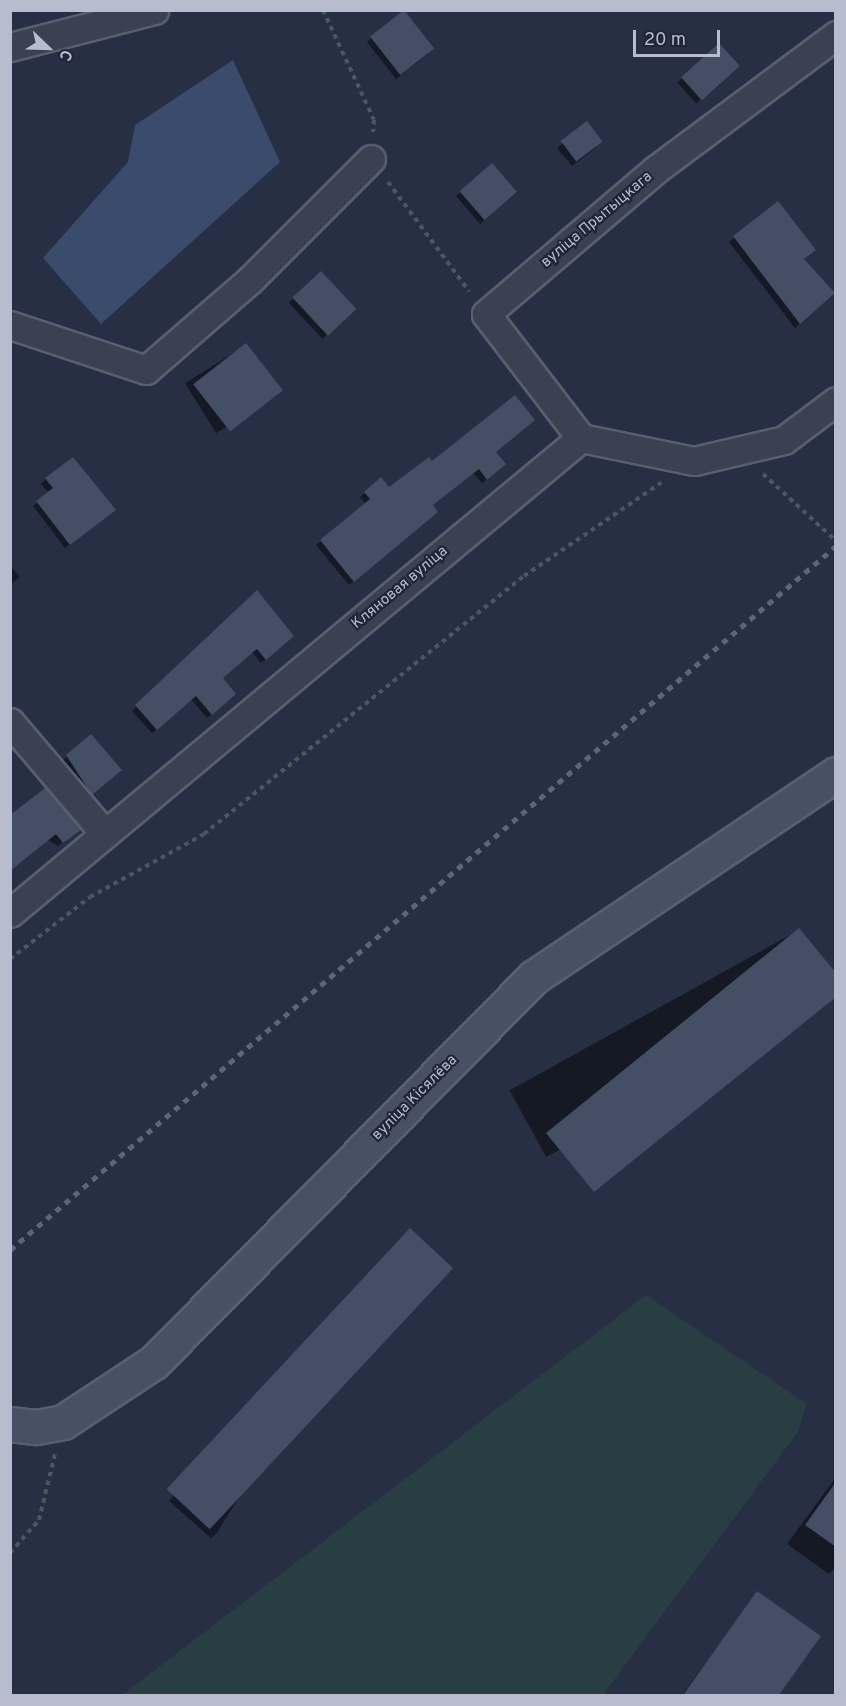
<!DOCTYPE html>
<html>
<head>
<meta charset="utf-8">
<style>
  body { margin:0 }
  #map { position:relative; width:846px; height:1706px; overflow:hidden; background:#262f43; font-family:Overpass,sans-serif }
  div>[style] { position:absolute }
  .green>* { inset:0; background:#283e43 }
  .water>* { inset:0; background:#3b4b6c }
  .shadow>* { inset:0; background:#0007; transform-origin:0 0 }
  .building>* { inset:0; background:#444f65; transform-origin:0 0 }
  .path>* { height:4px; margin-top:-2px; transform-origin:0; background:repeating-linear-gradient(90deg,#465b60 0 4.5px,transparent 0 9px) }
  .roads { filter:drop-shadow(2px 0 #585f6f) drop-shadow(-2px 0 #585f6f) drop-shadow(0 2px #585f6f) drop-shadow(0 -2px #585f6f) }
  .street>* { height:27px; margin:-13.5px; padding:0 13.5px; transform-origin:13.5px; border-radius:13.5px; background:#3a4252 }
  .secondary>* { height:33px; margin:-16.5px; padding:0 16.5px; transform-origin:16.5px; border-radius:16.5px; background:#485065 }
  .rail>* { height:4.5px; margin-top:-2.25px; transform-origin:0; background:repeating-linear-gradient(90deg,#5c6579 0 6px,transparent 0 12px) }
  span { translate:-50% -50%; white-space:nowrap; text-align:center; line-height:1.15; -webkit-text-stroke:4.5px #1f2637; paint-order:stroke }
  .street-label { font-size:15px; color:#b7bdcc }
  .frame { position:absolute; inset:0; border:12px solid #b7bdcc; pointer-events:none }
  .north { position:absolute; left:18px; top:18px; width:60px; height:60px; -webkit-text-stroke:4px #1f2637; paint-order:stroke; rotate:113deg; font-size:16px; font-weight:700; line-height:24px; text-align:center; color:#b7bdcc }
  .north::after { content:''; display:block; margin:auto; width:21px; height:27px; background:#b7bdcc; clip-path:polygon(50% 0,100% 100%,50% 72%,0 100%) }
  .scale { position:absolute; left:633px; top:30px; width:87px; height:27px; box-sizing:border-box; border:3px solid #b7bdcc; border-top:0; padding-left:8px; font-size:18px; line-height:21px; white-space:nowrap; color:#b7bdcc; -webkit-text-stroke:4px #1f2637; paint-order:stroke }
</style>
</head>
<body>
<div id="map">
  <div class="green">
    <i style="clip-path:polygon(646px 1295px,807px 1404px,798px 1432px,603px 1695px,122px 1695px)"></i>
  </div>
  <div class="water">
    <i style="clip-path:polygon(233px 60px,280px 162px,101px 324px,43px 258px,128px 162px,135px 125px)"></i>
  </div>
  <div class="shadow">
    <i style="clip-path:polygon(371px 38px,428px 54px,396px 79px,367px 42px)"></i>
    <i style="left:719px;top:45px;width:28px;height:56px;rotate:48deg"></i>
    <i style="clip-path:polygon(587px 123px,597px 147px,572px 166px,557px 148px)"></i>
    <i style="clip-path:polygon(492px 165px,510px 197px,480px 224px,456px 196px)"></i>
    <i style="clip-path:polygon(778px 203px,802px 260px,828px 298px,795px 328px,729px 242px)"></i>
    <i style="left:321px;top:273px;width:49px;height:44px;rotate:47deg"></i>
    <i style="left:246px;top:345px;width:59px;height:72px;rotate:58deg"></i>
    <i style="clip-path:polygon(494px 452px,499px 469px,482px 483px,473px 473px,431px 505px,432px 516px,349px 585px,316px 545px,366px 504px,360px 497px,365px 493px,389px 489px,432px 463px)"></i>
    <i style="clip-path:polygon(46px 479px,110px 514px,65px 548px,33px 506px,49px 493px,41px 484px)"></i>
    <i style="clip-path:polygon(10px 566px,20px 577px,10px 585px)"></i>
    <i style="clip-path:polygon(257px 593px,288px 640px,261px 663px,252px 652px,221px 679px,230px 699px,207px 718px,191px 699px,152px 733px,132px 711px)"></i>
    <i style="clip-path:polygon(91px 736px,115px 774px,87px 798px,62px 761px)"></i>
    <i style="clip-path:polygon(10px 817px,74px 834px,58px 846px)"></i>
    <i style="left:799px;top:930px;width:76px;height:331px;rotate:61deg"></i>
    <i style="clip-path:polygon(405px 1235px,216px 1534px,211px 1538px,169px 1501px)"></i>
    <i style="clip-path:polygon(836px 1477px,836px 1567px,829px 1574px,787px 1544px)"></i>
    <i style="clip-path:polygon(758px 1593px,819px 1636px,777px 1696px,681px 1696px)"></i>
  </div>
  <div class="building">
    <i style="left:404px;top:10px;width:49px;height:43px;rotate:52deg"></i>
    <i style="left:719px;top:43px;width:31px;height:51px;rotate:48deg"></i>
    <i style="left:587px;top:121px;width:26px;height:33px;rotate:53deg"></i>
    <i style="left:492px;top:163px;width:38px;height:43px;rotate:49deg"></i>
    <i style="clip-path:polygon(778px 201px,816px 250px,804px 259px,835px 293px,800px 324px,733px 236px)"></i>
    <i style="left:321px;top:271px;width:52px;height:39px;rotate:47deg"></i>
    <i style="left:246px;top:343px;width:60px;height:67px;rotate:52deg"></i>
    <i style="clip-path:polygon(515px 395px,535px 420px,496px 452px,506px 464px,487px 480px,479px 469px,433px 505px,438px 512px,354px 582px,320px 540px,370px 499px,364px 492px,381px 477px,389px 487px,429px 457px,432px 461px)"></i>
    <i style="clip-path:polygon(73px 457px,116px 510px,70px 545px,36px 501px,53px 488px,45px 478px)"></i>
    <i style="clip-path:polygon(257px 590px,294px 636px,266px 660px,257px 649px,223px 678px,236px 694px,212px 715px,196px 696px,157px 730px,135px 705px)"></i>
    <i style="clip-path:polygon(91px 734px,122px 770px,92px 795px,66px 755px)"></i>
    <i style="clip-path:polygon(45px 788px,81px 830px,63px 843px,56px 834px,10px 871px,10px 815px)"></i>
    <i style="clip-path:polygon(799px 928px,836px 973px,836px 997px,594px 1192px,546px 1133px)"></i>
    <i style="left:410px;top:1228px;width:59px;height:357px;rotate:43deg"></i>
    <i style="clip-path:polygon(836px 1482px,836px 1547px,805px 1525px)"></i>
    <i style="clip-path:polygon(757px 1591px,821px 1636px,779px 1695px,683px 1695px)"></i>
  </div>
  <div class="path">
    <i style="left:323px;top:10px;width:121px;rotate:65.1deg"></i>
    <i style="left:374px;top:120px;width:12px;rotate:95deg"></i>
    <i style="left:388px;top:182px;width:136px;rotate:53.4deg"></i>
    <i style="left:763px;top:474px;width:99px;rotate:42.5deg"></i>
    <i style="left:10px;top:959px;width:101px;rotate:-37.8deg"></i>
    <i style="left:90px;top:897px;width:130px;rotate:-28.9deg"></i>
    <i style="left:204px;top:834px;width:411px;rotate:-38.9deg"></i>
    <i style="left:524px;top:576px;width:166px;rotate:-34.2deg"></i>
    <i style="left:10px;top:1553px;width:44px;rotate:-48.7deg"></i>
    <i style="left:39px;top:1520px;width:68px;rotate:-76.4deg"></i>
  </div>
  <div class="roads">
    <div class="street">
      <i style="left:10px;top:47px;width:149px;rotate:-14.4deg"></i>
      <i style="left:10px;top:325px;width:143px;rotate:18.3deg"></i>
      <i style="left:146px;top:370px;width:138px;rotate:-40.9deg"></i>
      <i style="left:250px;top:280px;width:171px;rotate:-45deg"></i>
      <i style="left:581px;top:438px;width:156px;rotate:-127.5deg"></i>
      <i style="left:486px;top:314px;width:222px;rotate:-40.4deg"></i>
      <i style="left:655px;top:170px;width:226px;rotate:-36.7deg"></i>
      <i style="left:10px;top:722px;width:145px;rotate:49.7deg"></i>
      <i style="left:10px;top:913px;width:743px;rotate:-39.76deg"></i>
      <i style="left:581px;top:438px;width:115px;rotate:11.5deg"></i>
      <i style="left:694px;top:461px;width:92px;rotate:-13.1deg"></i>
      <i style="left:784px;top:440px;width:65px;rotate:-36.9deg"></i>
    </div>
    <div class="secondary">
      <i style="left:10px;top:1424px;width:26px;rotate:7deg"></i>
      <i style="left:36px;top:1427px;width:27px;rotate:-10deg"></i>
      <i style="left:63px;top:1422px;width:109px;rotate:-33.4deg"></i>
      <i style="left:154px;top:1362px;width:541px;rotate:-45.37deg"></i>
      <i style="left:534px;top:977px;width:364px;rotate:-33.9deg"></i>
    </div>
  </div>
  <div class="rail">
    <i style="left:10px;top:1250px;width:1085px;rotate:-40.44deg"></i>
  </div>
  <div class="street-label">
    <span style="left:597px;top:220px;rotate:-40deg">вуліца Прытыцкага</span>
    <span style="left:400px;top:588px;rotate:-40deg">Кляновая вуліца</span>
    <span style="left:415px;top:1098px;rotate:-45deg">вуліца Кісялёва</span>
  </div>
  <div class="frame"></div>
  <div class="north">С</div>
  <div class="scale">20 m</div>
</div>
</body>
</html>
